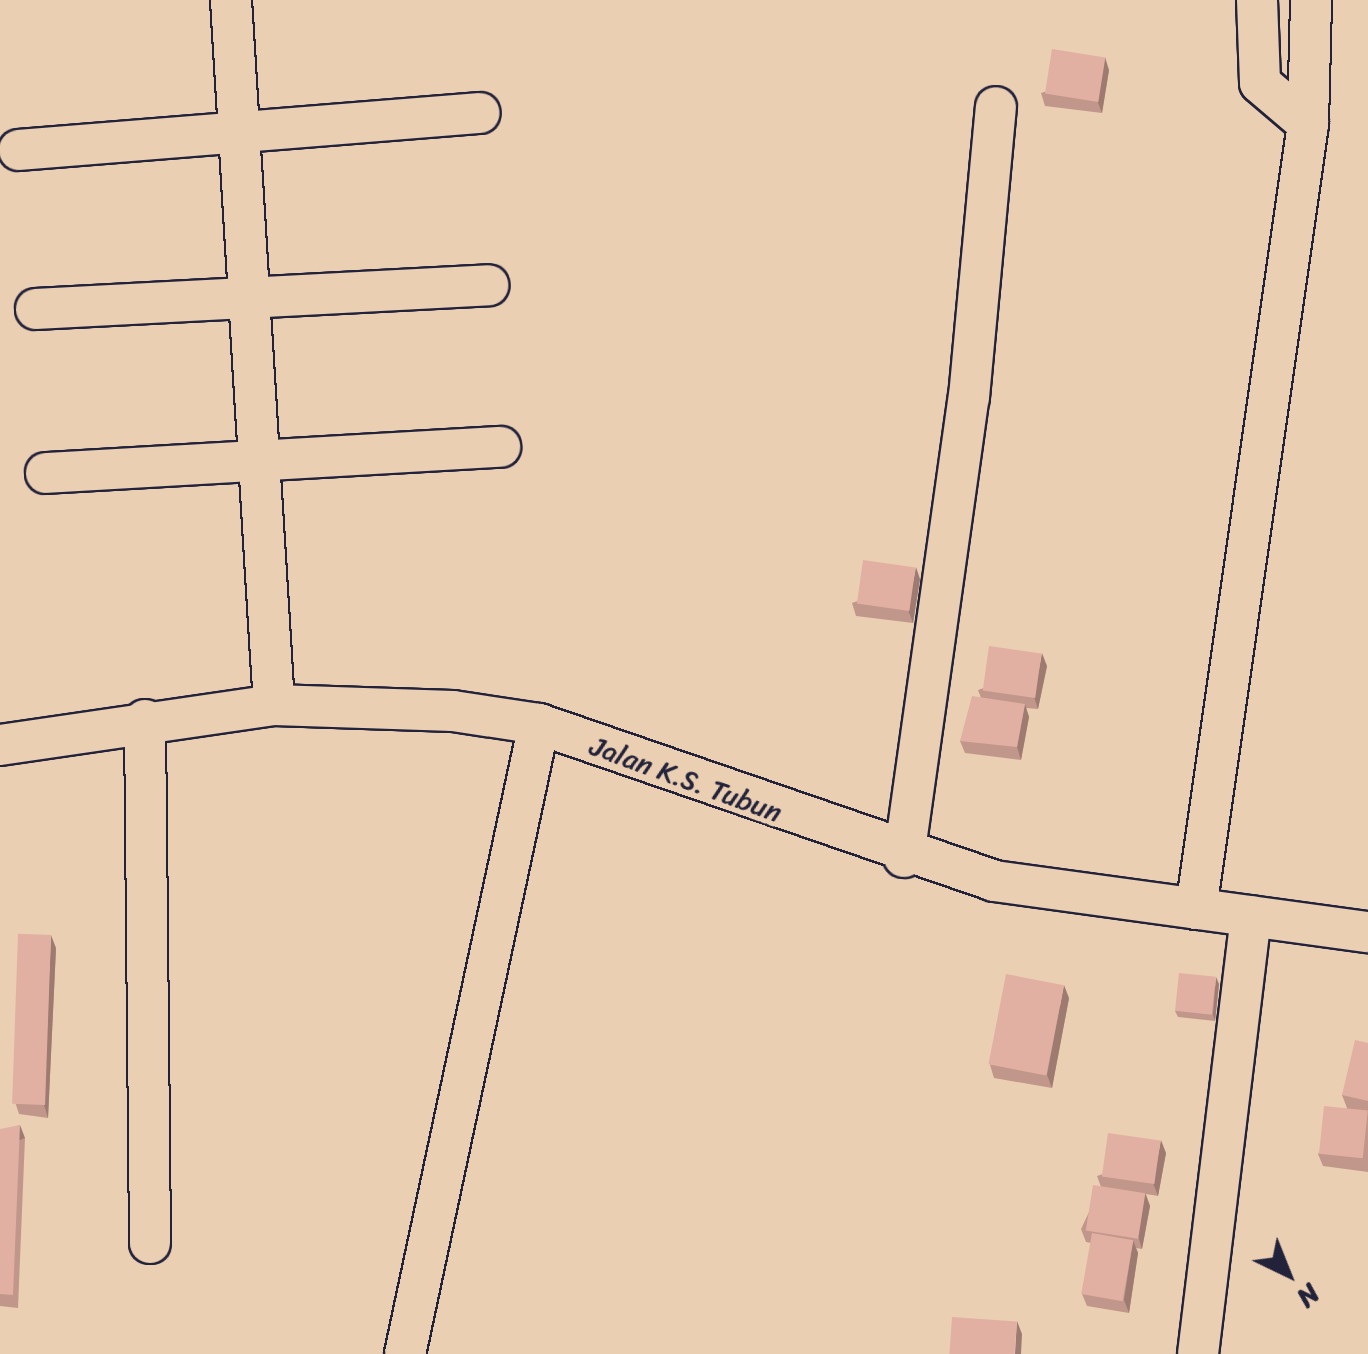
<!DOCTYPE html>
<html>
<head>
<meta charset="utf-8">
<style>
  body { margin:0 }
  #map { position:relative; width:1368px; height:1354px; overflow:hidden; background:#ebcfb2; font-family:Sriracha,sans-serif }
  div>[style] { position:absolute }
  .roads { filter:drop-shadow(2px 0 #22223b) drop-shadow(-2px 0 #22223b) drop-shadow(0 2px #22223b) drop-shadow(0 -2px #22223b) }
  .minor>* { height:40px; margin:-20px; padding:0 20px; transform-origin:20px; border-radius:20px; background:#ebcfb2 }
  .wall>* { inset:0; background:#c2978b }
  .shaded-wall>* { inset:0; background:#9e7b71; transform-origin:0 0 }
  .building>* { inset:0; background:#e1b0a2; transform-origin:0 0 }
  span { translate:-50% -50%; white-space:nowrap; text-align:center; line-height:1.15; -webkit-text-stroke:10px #ebcfb2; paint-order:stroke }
  .street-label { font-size:28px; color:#22223b }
  .north { position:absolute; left:1238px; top:1224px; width:100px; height:100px; -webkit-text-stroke:8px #ebcfb2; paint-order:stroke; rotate:137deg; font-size:28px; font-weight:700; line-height:40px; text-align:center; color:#22223b }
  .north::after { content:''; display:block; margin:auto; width:35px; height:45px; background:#22223b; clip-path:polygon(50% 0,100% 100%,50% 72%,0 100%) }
</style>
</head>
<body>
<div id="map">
  <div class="roads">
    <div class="minor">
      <i style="left:231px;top:0;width:706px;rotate:86.51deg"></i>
      <i style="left:1257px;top:0;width:83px;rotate:87.9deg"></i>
      <i style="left:1260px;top:83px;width:63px;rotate:40.5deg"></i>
      <i style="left:19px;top:150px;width:462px;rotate:-4.6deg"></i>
      <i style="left:36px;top:309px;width:453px;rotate:-3deg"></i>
      <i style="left:46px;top:473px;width:455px;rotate:-3.3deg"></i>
      <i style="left:145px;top:720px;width:523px;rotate:89.45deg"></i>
      <i style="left:0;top:745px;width:277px;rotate:-8.3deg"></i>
      <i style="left:274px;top:705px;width:179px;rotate:1.9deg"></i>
      <i style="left:453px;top:711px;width:87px;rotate:8.6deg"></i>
      <i style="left:539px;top:724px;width:481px;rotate:19deg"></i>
      <i style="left:994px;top:881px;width:377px;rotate:7.8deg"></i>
      <i style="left:904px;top:857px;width:465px;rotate:-82deg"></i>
      <i style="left:969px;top:397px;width:291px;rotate:-84.7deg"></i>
      <i style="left:1196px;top:909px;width:793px;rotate:-81.88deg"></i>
      <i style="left:1308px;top:124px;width:124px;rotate:-88.6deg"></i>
      <i style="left:405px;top:1354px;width:644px;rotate:-77.99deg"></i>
      <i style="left:1198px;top:1354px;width:441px;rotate:-83.1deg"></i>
    </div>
  </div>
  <div class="wall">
    <i style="clip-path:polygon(1109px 70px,1102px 113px,1045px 106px,1041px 93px)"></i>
    <i style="clip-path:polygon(920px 579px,913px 623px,856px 616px,852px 603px)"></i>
    <i style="clip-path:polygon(1047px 666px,1038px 709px,1026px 708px,1029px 717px,1021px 760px,965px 753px,960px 741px,981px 698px,978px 690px)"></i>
    <i style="clip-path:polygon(56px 948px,48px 1118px,19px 1114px,15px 1102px)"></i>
    <i style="clip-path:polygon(1219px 984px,1215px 1021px,1178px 1017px,1175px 1011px)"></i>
    <i style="clip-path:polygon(1069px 998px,1052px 1088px,994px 1078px,990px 1065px)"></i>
    <i style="clip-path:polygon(1368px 1043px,1368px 1172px,1323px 1166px,1318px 1154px,1347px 1108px,1342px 1095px)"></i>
    <i style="clip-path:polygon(0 1129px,25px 1138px,18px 1308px,0 1306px)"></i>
    <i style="clip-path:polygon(1166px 1153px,1158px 1196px,1146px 1194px,1150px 1206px,1142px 1249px,1136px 1248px,1138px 1253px,1129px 1313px,1087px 1306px,1082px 1294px,1091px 1243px,1086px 1242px,1081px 1229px,1101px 1187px,1097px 1176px)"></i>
  </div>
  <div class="shaded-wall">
    <i style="clip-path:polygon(1105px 57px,1109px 70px,1102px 113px,1097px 100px)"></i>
    <i style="clip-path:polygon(916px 567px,920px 579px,913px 623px,908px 610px)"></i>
    <i style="clip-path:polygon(1042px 653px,1047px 666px,1038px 709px,1034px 697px)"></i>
    <i style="clip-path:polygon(1025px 704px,1029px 717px,1021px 760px,1017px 747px)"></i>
    <i style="clip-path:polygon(51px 935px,56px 948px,48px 1118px,44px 1105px)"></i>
    <i style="clip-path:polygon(1216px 977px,1219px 984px,1215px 1021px,1213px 1015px)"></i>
    <i style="clip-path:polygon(1064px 985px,1069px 998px,1052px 1088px,1047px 1075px)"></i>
    <i style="left:20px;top:1125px;width:14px;height:170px;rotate:69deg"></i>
    <i style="clip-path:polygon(1161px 1140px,1166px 1153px,1158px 1196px,1153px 1183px)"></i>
    <i style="clip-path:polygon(1145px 1193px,1150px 1206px,1142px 1249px,1138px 1236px)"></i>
    <i style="clip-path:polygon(1133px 1240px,1138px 1253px,1129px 1313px,1124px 1300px)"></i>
    <i style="clip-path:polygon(1017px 1321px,1022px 1334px,1021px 1354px,1015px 1354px)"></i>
  </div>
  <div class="building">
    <i style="left:1052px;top:49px;width:54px;height:45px;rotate:9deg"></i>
    <i style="left:863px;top:560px;width:53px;height:44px;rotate:8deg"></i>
    <i style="left:989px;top:646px;width:53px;height:45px;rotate:8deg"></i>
    <i style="clip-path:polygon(972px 696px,1025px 704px,1017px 747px,960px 741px)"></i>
    <i style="left:51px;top:935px;width:170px;height:33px;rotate:92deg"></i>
    <i style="left:1179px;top:973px;width:37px;height:38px;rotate:6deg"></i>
    <i style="left:1006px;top:974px;width:59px;height:92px;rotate:11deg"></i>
    <i style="clip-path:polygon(1355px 1040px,1368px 1043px,1368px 1101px,1342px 1095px)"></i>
    <i style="left:1324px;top:1106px;width:44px;height:48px;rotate:6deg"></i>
    <i style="clip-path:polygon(20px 1125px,13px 1295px,0 1294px,0 1129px)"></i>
    <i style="left:1108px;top:1133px;width:53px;height:44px;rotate:8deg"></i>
    <i style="left:1093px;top:1185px;width:53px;height:46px;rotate:9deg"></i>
    <i style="left:1092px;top:1233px;width:42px;height:62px;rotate:10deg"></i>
    <i style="left:952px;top:1317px;width:65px;height:37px;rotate:4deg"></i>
  </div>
  <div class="street-label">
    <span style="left:686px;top:779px;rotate:20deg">Jalan K.S. Tubun</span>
  </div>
  <div class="north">N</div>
</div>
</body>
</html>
